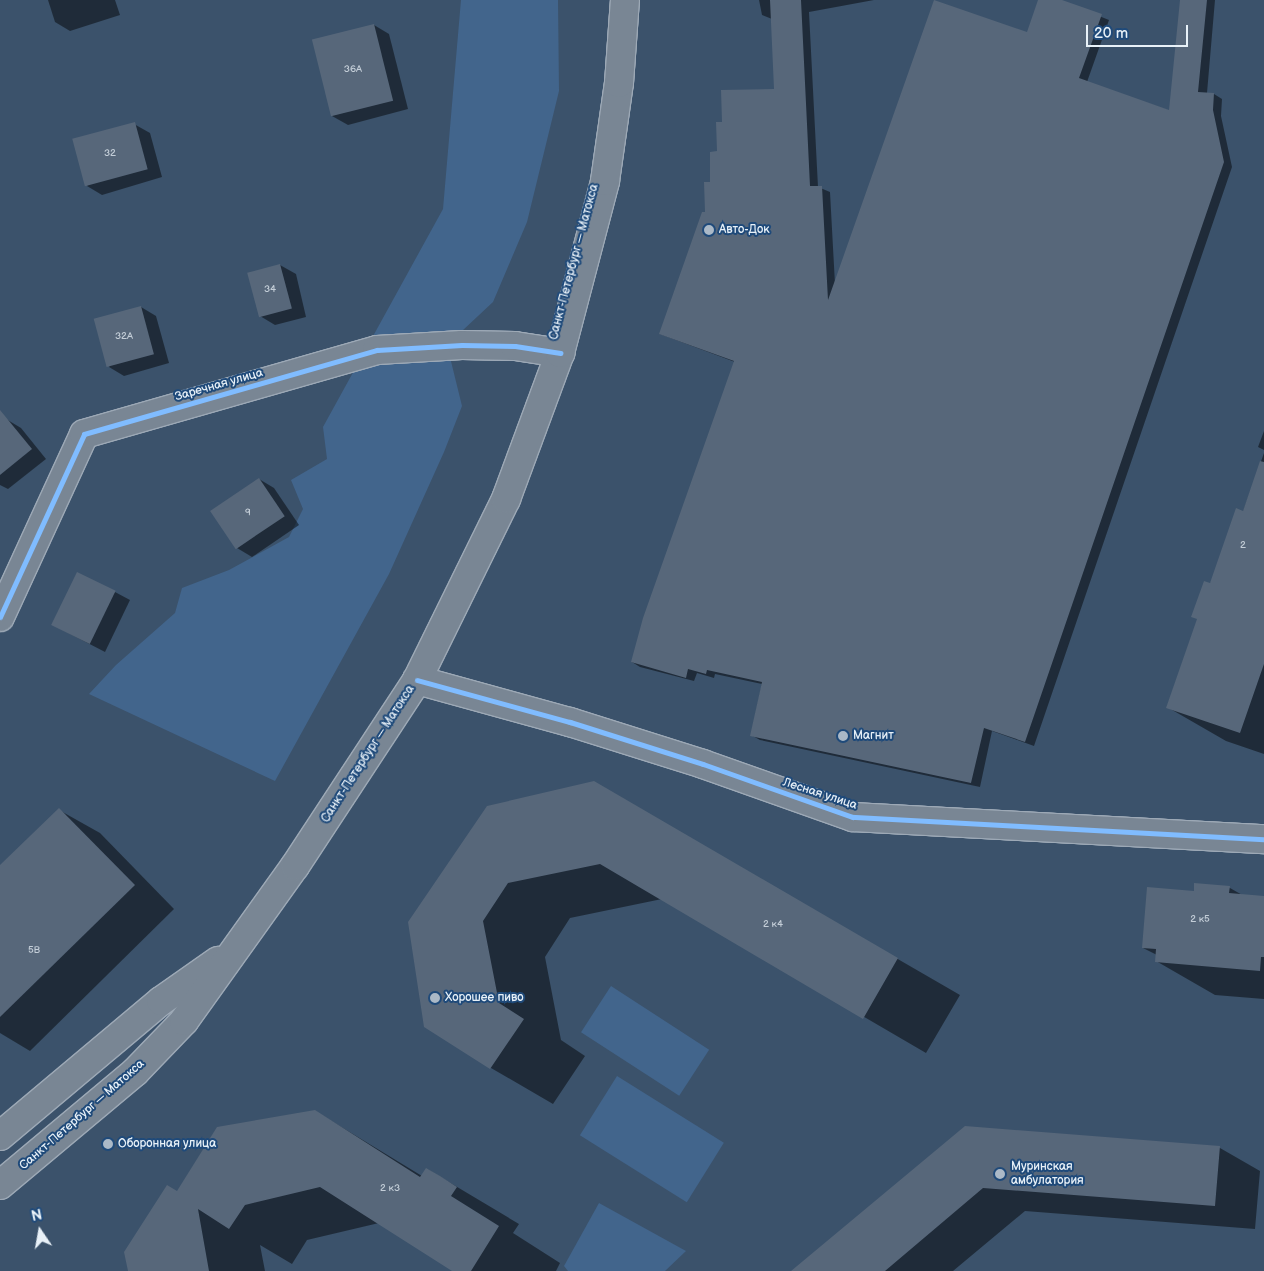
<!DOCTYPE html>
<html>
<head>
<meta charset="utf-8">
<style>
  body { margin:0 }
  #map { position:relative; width:1264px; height:1271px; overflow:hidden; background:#3b526b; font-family:"Balsamiq Sans",sans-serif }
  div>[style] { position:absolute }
  .green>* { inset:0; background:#42658c; transform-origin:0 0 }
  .shadow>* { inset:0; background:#0007 }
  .building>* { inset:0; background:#57677a; transform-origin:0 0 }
  .roads { filter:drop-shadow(1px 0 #9da9b6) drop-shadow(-1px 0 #9da9b6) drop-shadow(0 1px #9da9b6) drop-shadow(0 -1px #9da9b6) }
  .street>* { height:28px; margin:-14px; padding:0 14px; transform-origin:14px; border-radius:14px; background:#798694 }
  .secondary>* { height:28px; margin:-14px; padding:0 14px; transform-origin:14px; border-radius:14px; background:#798694 }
  .cycleway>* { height:5px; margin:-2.5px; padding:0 2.5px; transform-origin:2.5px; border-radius:2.5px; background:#80bcff }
  .dots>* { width:14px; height:14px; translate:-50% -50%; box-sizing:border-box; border:2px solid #1f4a7a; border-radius:50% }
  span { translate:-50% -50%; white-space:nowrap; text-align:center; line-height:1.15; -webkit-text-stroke:4px #1f4a7a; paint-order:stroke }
  .number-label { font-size:10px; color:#c4ced8 }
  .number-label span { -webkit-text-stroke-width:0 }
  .poi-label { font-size:12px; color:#e8f1f8 }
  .left { translate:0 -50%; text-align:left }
  .street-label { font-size:12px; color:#e8f1f8 }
  .north { position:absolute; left:15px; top:1206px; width:50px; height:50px; -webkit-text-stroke:4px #1f4a7a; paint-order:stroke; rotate:348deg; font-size:14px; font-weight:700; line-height:20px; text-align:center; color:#e8f1f8 }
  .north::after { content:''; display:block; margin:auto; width:18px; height:22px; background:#e8f1f8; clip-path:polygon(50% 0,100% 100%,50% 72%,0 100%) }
  .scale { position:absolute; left:1086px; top:25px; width:102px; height:22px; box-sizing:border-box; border:2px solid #e8f1f8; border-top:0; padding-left:6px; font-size:15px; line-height:18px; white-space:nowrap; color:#e8f1f8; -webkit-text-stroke:4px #1f4a7a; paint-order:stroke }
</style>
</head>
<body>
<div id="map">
  <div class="green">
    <i style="clip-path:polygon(461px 0,558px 0,559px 91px,527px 222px,493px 302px,447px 345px,462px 406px,444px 452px,389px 574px,275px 781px,89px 694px,116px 665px,175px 613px,182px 588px,229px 570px,289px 537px,303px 509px,291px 480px,327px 459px,323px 427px,443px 209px)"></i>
    <i style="left:611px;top:986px;width:117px;height:55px;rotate:33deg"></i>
    <i style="left:617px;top:1076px;width:126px;height:70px;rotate:32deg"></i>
    <i style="clip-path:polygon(599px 1203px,686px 1251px,665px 1271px,568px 1271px,564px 1266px)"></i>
  </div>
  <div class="shadow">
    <i style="clip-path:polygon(48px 0,115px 0,120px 15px,70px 31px,55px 22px)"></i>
    <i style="clip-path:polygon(759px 0,874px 0,809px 12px,818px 187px,830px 192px,835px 284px,1028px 33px,1039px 0,1059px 0,1109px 20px,1087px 82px,1170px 111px,1181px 0,1215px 0,1207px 93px,1214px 94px,1222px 99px,1221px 116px,1232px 167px,1034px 746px,992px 731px,980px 787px,760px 740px,751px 735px,762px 684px,715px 674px,714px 678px,697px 673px,694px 681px,640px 667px,632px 662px,735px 362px,660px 334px,706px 213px,723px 123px,776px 90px,772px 19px,762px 15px)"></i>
    <i style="clip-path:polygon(374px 25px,389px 34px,408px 109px,348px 125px,332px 116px)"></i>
    <i style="clip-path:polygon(134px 124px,150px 133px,162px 177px,102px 195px,87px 186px)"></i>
    <i style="clip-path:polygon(280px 265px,296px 274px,306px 317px,275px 325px,260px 316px)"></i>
    <i style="clip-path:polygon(141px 307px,156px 316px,169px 363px,124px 376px,109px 367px)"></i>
    <i style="clip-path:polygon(6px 419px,21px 428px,46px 459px,8px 489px,0 485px,0 424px)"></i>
    <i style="clip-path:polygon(1264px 431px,1264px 450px,1258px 447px)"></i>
    <i style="clip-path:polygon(1264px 453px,1264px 754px,1226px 741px,1167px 707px,1210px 584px,1243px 512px)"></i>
    <i style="clip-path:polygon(259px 479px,274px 488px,299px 525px,252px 557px,237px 548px)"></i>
    <i style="clip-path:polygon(115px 592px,130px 600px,105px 652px,53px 625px)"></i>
    <i style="clip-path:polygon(593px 783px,960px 995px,926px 1053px,662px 899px,570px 918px,545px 957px,561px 1040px,585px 1056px,553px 1104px,491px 1068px,425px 1026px,409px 922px)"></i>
    <i style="clip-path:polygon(59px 810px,100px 833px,174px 909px,30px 1051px,0 1033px,0 867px)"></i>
    <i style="clip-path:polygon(1230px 888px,1244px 896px,1264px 898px,1264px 999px,1215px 995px,1156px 961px,1157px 955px,1143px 948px,1195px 892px)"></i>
    <i style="clip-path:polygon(315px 1111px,422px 1176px,427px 1169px,519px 1224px,513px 1233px,560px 1263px,556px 1271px,455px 1271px,379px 1223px,307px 1240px,292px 1264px,260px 1245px,265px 1271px,129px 1271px,178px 1192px)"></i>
    <i style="clip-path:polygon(965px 1127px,1220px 1148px,1260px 1171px,1255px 1229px,1025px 1211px,953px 1271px,794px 1271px)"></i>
  </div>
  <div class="building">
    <i style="clip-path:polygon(770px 0,801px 0,810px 186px,822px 186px,828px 300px,934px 0,1027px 32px,1038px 0,1062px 0,1102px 14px,1079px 78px,1169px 110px,1180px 0,1207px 0,1198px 92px,1214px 93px,1213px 110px,1224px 162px,1025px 742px,984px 728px,971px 783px,750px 736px,762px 682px,707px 670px,706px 674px,688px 669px,686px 678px,631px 662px,643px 618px,734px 361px,659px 334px,702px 212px,705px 212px,704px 182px,710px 182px,710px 152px,717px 151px,716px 122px,722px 122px,721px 90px,774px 89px)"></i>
    <i style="left:374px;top:24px;width:79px;height:64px;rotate:76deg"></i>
    <i style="left:135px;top:122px;width:49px;height:65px;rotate:75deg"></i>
    <i style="left:280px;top:264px;width:46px;height:34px;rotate:75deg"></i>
    <i style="left:141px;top:306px;width:50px;height:49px;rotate:75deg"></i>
    <i style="clip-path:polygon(0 410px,32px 449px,0 475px)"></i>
    <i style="clip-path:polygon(1260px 461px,1264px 462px,1264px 664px,1240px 733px,1166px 708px,1197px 619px,1191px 617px,1204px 581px,1210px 583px,1236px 508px,1243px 511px)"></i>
    <i style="left:259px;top:478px;width:46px;height:59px;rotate:56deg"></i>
    <i style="left:77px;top:572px;width:43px;height:59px;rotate:26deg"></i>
    <i style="clip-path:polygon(594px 781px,898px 958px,863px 1019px,600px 864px,508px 883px,483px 921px,499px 1003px,524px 1019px,490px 1069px,424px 1027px,408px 922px,487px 806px)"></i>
    <i style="clip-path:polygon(59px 808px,135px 885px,0 1017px,0 865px)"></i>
    <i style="clip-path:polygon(1194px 883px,1230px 886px,1229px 893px,1264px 896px,1264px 957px,1261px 957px,1260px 971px,1155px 962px,1156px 949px,1142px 948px,1147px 887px,1194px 891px)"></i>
    <i style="clip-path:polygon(315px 1110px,420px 1177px,426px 1168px,440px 1176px,457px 1187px,451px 1196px,499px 1226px,471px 1271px,452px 1271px,320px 1187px,245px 1205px,229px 1229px,198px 1209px,209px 1271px,128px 1271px,124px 1252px,167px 1185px,177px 1191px,217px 1127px)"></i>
    <i style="clip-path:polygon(965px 1126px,1220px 1146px,1215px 1206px,983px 1188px,885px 1271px,791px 1271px)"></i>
  </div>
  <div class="roads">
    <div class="street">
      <i style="left:0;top:617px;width:201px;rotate:-65.3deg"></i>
      <i style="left:84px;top:434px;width:305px;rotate:-16deg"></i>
      <i style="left:377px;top:350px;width:85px;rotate:-3.4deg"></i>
      <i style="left:462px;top:345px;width:53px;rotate:1.1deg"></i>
      <i style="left:515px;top:346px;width:46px;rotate:8.8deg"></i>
      <i style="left:417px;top:680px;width:159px;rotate:15.4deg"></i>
      <i style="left:570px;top:722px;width:139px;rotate:17.5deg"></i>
      <i style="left:703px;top:764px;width:159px;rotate:19.5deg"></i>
      <i style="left:853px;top:817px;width:412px;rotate:3.1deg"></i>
    </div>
    <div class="secondary">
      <i style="left:0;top:1136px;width:210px;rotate:-40deg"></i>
      <i style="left:161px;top:1001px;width:70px;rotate:-35.1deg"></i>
      <i style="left:0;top:1185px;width:176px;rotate:-39.9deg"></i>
      <i style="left:135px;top:1072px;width:71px;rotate:-46.1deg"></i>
      <i style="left:184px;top:1021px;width:191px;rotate:-54.4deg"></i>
      <i style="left:295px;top:866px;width:222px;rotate:-56.7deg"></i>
      <i style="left:417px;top:680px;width:202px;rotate:-63.8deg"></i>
      <i style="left:506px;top:499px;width:156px;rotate:-69.7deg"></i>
      <i style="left:560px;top:353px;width:178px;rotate:-75.3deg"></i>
      <i style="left:605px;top:181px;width:99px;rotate:-81.9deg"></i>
      <i style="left:619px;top:83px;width:83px;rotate:-85.9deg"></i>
    </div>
  </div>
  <div class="cycleway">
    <i style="left:0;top:617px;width:201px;rotate:-65.3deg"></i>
    <i style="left:84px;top:434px;width:305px;rotate:-16deg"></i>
    <i style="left:377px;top:350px;width:85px;rotate:-3.4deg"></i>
    <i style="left:462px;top:345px;width:53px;rotate:1.1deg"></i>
    <i style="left:515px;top:346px;width:46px;rotate:8.8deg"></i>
    <i style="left:417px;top:680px;width:159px;rotate:15.4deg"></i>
    <i style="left:570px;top:722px;width:139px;rotate:17.5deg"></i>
    <i style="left:703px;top:764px;width:159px;rotate:19.5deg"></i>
    <i style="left:853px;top:817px;width:412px;rotate:3.1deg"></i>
  </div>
  <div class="dots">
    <i style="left:709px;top:230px;background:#abb9c7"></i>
    <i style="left:843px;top:736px;background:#abb9c7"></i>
    <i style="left:435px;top:998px;background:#abb9c7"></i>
    <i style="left:108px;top:1144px;background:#abb9c7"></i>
    <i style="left:1000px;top:1174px;background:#abb9c7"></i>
  </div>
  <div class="number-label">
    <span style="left:353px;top:70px">36А</span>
    <span style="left:110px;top:154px">32</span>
    <span style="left:270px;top:290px">34</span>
    <span style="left:124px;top:337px">32А</span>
    <span style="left:248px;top:513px">9</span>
    <span style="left:1243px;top:546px">2</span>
    <span style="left:1200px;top:920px">2 к5</span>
    <span style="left:773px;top:925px">2 к4</span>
    <span style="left:34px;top:951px">5В</span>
    <span style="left:390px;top:1189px">2 к3</span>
  </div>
  <div class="poi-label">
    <span class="left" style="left:719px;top:230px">Авто-Док</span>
    <span class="left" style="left:853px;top:736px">Магнит</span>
    <span class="left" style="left:445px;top:998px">Хорошее пиво</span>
    <span class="left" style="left:118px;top:1144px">Оборонная улица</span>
    <span class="left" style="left:1011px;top:1174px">Муринская<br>амбулатория</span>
  </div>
  <div class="street-label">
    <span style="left:574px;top:262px;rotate:-75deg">Санкт-Петербург — Матокса</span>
    <span style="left:219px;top:385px;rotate:-16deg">Заречная улица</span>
    <span style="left:368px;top:754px;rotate:-57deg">Санкт-Петербург — Матокса</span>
    <span style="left:820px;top:794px;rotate:18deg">Лесная улица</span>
    <span style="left:82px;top:1115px;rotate:-41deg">Санкт-Петербург — Матокса</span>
  </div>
  <div class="north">N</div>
  <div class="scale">20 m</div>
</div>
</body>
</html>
